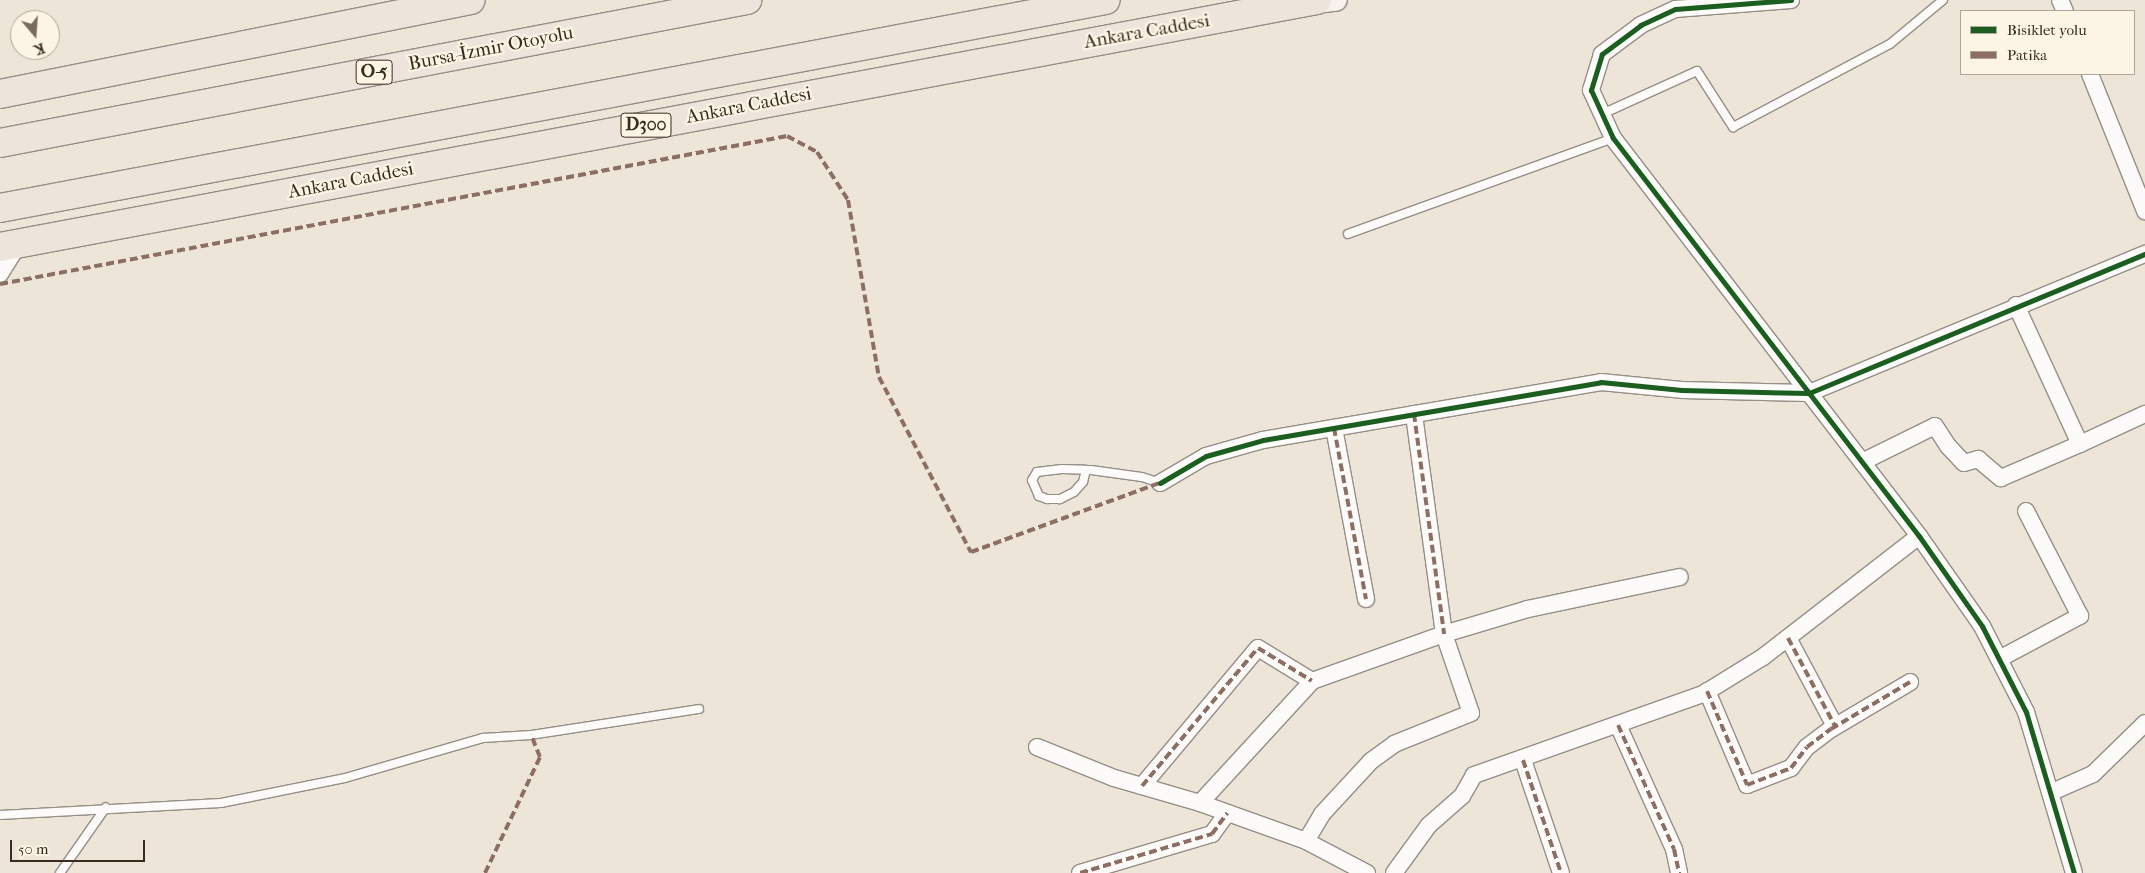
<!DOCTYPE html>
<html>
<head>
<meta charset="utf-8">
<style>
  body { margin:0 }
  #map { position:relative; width:2145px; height:873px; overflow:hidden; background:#ede5d8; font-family:"IM FELL French Canon",serif }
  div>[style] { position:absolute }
  .roads { filter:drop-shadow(1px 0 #958e86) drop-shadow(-1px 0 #958e86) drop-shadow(0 1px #958e86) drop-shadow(0 -1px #958e86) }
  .lane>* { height:8px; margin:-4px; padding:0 4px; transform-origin:4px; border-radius:4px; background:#fcfbf9 }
  .street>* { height:16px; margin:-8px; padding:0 8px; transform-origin:8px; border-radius:8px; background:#fcfbf9 }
  .secondary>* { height:22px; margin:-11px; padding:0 11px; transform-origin:11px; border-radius:11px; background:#f6f3ee }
  .highway>* { height:28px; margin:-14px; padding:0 14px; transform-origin:14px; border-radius:14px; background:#ede5dc }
  .quiet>* { height:4px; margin-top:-2px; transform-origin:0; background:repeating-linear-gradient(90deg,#8d6e63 0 8px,transparent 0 12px) }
  .cycleway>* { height:5px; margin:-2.5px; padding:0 2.5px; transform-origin:2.5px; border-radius:2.5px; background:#1b5e20 }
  span { translate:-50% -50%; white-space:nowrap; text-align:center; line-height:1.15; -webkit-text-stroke:4.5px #fcf5e5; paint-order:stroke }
  .shield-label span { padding:1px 4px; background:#fcf5e5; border:1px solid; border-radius:4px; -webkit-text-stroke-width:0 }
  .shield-label { font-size:18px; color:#3b2a1e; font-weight:700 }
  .street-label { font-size:19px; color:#3b2a1e }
  .legend { position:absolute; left:1960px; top:10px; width:175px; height:65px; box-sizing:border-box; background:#fcf5e5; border:1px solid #afa495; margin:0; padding:6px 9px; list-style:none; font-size:15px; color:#3b2a1e }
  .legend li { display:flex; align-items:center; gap:10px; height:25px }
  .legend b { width:25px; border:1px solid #afa495 }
  .north { position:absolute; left:10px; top:10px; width:50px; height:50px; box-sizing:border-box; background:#fcf5e5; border:1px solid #afa495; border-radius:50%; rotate:162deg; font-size:14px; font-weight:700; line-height:20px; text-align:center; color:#3b2a1e }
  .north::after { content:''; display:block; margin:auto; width:18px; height:22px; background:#796b5f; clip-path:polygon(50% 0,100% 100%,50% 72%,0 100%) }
  .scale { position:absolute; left:10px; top:840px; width:135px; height:22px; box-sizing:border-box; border:2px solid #3b2a1e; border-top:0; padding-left:6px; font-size:15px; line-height:18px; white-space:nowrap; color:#3b2a1e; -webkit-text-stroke:4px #fcf5e5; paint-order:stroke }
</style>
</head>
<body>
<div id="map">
  <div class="roads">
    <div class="lane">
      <i style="left:1602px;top:114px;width:104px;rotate:-24.4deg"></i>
      <i style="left:1697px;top:71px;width:67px;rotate:57.3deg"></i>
      <i style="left:1733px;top:127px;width:178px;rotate:-27.9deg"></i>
      <i style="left:1890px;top:44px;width:69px;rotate:-39.7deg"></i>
      <i style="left:1348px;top:234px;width:282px;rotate:-19.9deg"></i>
      <i style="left:1086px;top:470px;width:12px;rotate:104deg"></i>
      <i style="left:1083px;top:482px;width:13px;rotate:132deg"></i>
      <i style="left:1074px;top:492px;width:16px;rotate:153deg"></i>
      <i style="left:1060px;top:499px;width:13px;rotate:180deg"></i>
      <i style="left:1047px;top:499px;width:9px;rotate:-159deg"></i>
      <i style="left:1039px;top:496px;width:17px;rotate:-114deg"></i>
      <i style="left:1032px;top:480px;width:9px;rotate:-58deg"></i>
      <i style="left:1037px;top:472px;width:25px;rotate:-7deg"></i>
      <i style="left:1062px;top:469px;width:24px;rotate:2deg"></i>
      <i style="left:1086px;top:470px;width:5px"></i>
      <i style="left:1091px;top:470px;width:51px;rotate:7.8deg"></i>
      <i style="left:1142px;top:477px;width:19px;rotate:18deg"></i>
      <i style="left:0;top:815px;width:221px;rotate:-3.1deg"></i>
      <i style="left:221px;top:803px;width:126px;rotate:-11.4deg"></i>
      <i style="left:345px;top:778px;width:144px;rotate:-16.2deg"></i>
      <i style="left:483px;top:738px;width:48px;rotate:-3.6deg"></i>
      <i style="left:531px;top:735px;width:170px;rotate:-8.8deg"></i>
      <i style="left:60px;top:873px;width:80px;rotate:-55.1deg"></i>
    </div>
    <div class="street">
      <i style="left:1791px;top:0;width:116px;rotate:175.6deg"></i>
      <i style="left:1675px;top:9px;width:38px;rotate:155deg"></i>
      <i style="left:1641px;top:25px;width:49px;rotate:143.4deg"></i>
      <i style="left:1602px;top:54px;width:38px;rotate:107deg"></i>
      <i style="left:1591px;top:90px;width:53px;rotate:65.4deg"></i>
      <i style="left:1613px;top:138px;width:502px;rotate:52.45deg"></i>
      <i style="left:1919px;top:536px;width:110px;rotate:55deg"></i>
      <i style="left:1982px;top:626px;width:97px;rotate:62.9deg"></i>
      <i style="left:2026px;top:712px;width:168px;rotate:73.4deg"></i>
      <i style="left:2060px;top:0;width:12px;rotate:66deg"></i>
      <i style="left:2090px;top:74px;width:148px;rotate:68.1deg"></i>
      <i style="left:0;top:274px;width:36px;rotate:-58deg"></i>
      <i style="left:2016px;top:305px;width:153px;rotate:65.3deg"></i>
      <i style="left:2080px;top:444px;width:72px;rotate:-24.8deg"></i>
      <i style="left:1334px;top:428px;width:174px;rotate:79.4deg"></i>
      <i style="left:1862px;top:462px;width:81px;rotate:-26.3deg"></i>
      <i style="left:1935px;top:426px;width:24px;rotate:57deg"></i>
      <i style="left:1948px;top:446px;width:23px;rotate:47deg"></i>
      <i style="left:1964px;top:463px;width:15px;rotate:-16deg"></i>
      <i style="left:1978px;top:459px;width:30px;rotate:40deg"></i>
      <i style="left:2001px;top:478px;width:86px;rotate:-23.3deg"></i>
      <i style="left:1160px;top:483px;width:53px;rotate:-30.4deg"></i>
      <i style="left:1206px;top:456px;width:59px;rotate:-15.7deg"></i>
      <i style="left:1263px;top:440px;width:343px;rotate:-9.7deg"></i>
      <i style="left:1601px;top:382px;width:81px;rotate:5.6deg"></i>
      <i style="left:1682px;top:390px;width:127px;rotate:1.4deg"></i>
      <i style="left:1809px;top:393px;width:364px;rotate:-22.5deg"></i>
      <i style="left:1788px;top:638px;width:100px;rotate:61.9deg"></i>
      <i style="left:1999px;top:659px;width:92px;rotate:-28deg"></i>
      <i style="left:2080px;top:616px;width:118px;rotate:-117.2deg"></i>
      <i style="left:1707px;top:691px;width:102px;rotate:66.9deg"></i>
      <i style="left:1747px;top:785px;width:47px;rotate:-21.1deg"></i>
      <i style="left:1791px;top:768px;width:26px;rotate:-53deg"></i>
      <i style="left:1807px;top:747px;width:30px;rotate:-37deg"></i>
      <i style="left:1831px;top:729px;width:92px;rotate:-30.7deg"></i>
      <i style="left:1618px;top:725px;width:136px;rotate:65.7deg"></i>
      <i style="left:1674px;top:849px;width:25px;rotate:78deg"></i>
      <i style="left:1037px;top:747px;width:83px;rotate:21.9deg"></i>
      <i style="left:1114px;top:778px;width:90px;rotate:16.2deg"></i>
      <i style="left:1200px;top:803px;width:113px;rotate:19.7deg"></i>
      <i style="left:1306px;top:841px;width:69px;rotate:27.7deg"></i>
      <i style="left:1523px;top:760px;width:119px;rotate:71.4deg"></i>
      <i style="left:1142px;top:786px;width:180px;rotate:-50deg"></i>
      <i style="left:1258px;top:648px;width:63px;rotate:31.4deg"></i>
      <i style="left:2052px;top:792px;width:45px;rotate:-23.7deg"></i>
      <i style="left:2093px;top:774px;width:73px;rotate:-44.4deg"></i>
      <i style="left:1200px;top:803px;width:166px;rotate:-47.4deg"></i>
      <i style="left:1312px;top:681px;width:140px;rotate:-19.6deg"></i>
      <i style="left:1444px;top:634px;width:88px;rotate:-16.6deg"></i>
      <i style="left:1528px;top:609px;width:155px;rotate:-11.9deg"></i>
      <i style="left:1306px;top:841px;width:31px;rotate:-59deg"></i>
      <i style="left:1322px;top:814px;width:72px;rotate:-47.2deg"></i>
      <i style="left:1371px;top:761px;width:29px;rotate:-36deg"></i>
      <i style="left:1394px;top:744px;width:83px;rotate:-21.9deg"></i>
      <i style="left:1471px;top:713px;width:83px;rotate:-108.9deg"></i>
      <i style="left:1444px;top:634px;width:222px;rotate:-97.8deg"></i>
      <i style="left:1080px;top:873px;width:138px;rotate:-16.5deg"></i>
      <i style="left:1212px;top:834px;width:26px;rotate:-54deg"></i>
      <i style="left:1394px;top:873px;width:59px;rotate:-53.9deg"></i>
      <i style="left:1429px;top:825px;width:44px;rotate:-41.3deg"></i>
      <i style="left:1462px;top:796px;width:24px;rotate:-60deg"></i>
      <i style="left:1474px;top:775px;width:243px;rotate:-19.5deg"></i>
      <i style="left:1703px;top:694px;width:70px;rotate:-31.7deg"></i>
      <i style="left:1763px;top:657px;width:197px;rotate:-37.8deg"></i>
    </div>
    <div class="secondary">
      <i style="left:1301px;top:4px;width:35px;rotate:-7deg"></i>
    </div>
    <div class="highway">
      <i style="left:0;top:94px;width:480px;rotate:-11.3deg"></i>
      <i style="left:0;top:143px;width:761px;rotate:-10.84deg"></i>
      <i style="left:0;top:208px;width:1125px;rotate:-10.65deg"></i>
      <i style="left:0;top:247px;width:1340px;rotate:-10.62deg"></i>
    </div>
  </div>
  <div class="quiet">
    <i style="left:0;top:284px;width:801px;rotate:-10.65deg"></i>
    <i style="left:787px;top:136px;width:34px;rotate:28deg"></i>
    <i style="left:817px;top:152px;width:57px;rotate:57.1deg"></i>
    <i style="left:848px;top:200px;width:180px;rotate:80.1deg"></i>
    <i style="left:879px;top:377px;width:198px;rotate:62.3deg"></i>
    <i style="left:971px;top:552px;width:201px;rotate:-20.1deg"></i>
    <i style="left:1414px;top:414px;width:222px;rotate:82.2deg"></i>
    <i style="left:1334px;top:428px;width:174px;rotate:79.4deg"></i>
    <i style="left:1788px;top:638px;width:100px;rotate:61.9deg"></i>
    <i style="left:1707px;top:691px;width:102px;rotate:66.9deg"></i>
    <i style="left:1747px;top:785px;width:47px;rotate:-21.1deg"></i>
    <i style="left:1791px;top:768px;width:26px;rotate:-53deg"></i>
    <i style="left:1807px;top:747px;width:30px;rotate:-37deg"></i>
    <i style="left:1831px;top:729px;width:92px;rotate:-30.7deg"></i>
    <i style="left:1618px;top:725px;width:136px;rotate:65.7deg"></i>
    <i style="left:1674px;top:849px;width:25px;rotate:78deg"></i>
    <i style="left:1523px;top:760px;width:119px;rotate:71.4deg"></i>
    <i style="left:1142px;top:786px;width:180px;rotate:-50deg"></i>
    <i style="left:1258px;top:648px;width:63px;rotate:31.4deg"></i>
    <i style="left:485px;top:873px;width:128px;rotate:-64.6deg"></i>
    <i style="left:540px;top:757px;width:24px;rotate:-112deg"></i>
    <i style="left:1080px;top:873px;width:138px;rotate:-16.5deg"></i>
    <i style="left:1212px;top:834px;width:26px;rotate:-54deg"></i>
  </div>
  <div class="cycleway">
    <i style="left:1791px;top:0;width:116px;rotate:175.6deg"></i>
    <i style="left:1675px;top:9px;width:38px;rotate:155deg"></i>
    <i style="left:1641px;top:25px;width:49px;rotate:143.4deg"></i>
    <i style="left:1602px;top:54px;width:38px;rotate:107deg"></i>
    <i style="left:1591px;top:90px;width:53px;rotate:65.4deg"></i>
    <i style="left:1613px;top:138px;width:502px;rotate:52.45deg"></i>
    <i style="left:1919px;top:536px;width:110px;rotate:55deg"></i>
    <i style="left:1982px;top:626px;width:97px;rotate:62.9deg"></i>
    <i style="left:2026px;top:712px;width:168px;rotate:73.4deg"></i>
    <i style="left:1160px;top:483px;width:53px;rotate:-30.4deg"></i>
    <i style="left:1206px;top:456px;width:59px;rotate:-15.7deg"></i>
    <i style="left:1263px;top:440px;width:343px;rotate:-9.7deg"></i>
    <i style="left:1601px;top:382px;width:81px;rotate:5.6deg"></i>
    <i style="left:1682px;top:390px;width:127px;rotate:1.4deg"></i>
    <i style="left:1809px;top:393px;width:364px;rotate:-22.5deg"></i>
  </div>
  <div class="shield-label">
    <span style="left:374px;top:72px">O-5</span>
    <span style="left:646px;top:125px">D300</span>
  </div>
  <div class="street-label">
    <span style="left:1147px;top:32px;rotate:-10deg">Ankara Caddesi</span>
    <span style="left:491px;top:49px;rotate:-11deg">Bursa-İzmir Otoyolu</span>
    <span style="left:749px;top:106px;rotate:-11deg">Ankara Caddesi</span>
    <span style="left:351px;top:181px;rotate:-11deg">Ankara Caddesi</span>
  </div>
  <ul class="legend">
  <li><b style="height:6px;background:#1b5e20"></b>Bisiklet yolu</li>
  <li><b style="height:6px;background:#8d6e63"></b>Patika</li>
  </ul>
  <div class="north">K</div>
  <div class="scale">50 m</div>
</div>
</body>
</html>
